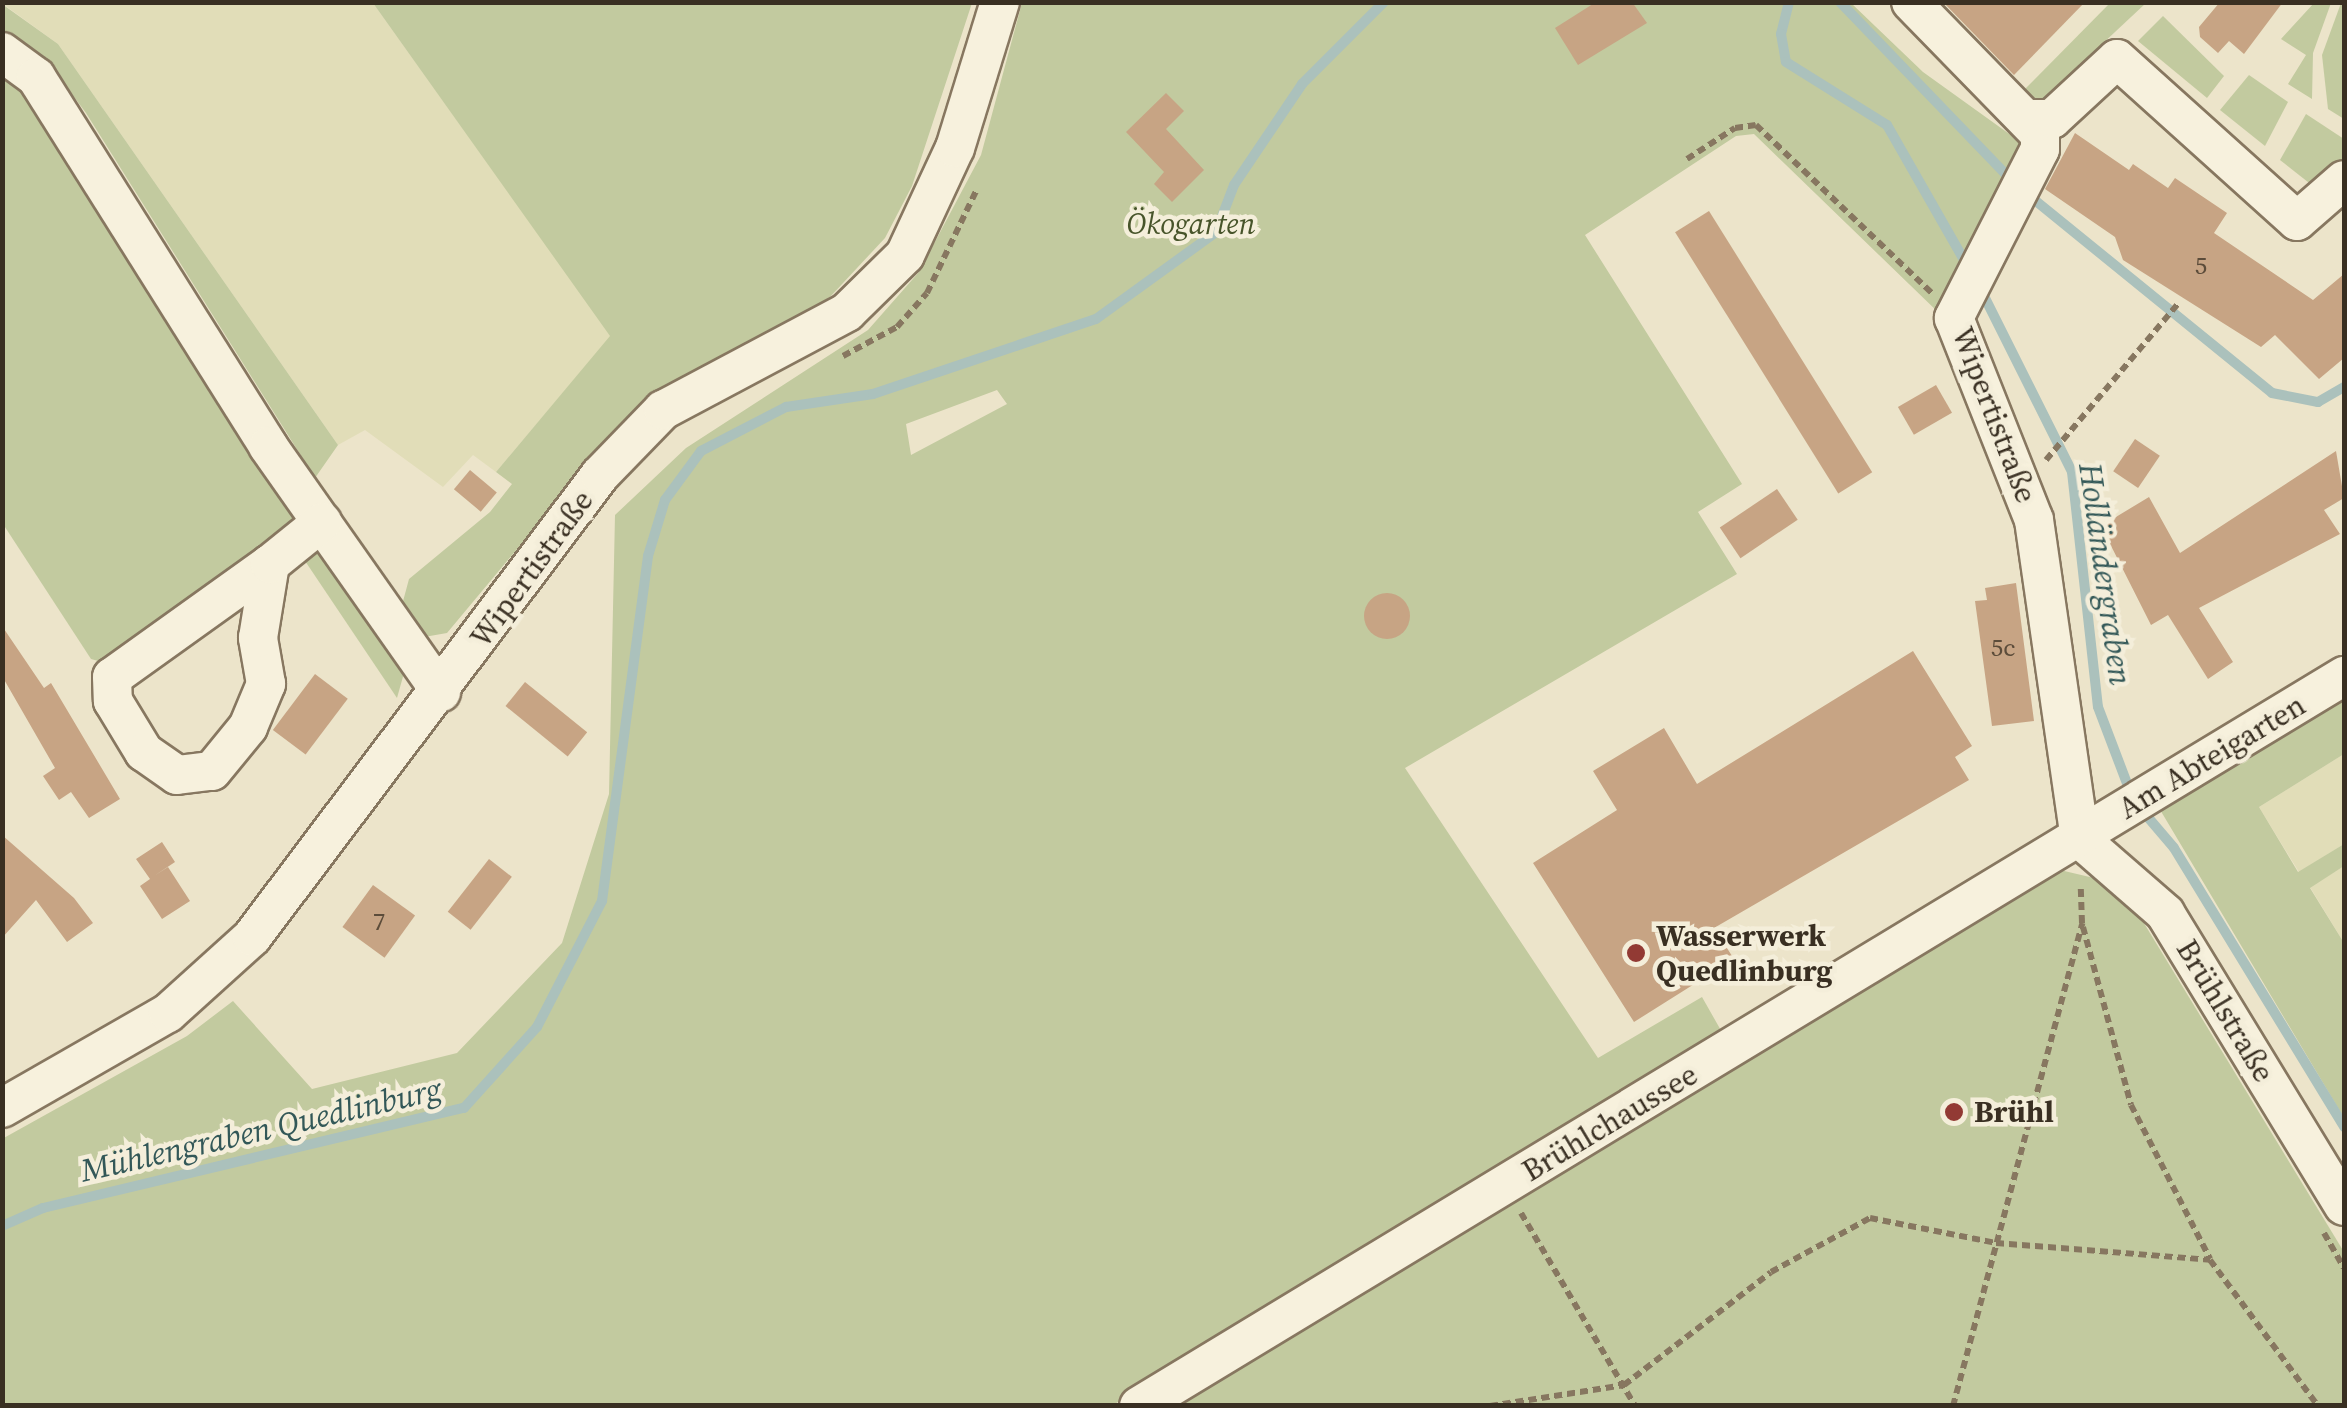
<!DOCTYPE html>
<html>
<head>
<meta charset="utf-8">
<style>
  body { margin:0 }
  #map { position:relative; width:2347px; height:1408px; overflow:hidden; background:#ece4ca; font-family:"Source Serif 4",serif }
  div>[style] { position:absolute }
  .farmland>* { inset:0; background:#e1ddb8 }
  .green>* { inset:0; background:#c2ca9f }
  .stream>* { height:10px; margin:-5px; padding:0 5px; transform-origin:5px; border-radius:5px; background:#abc1bc }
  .building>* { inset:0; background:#c7a484; transform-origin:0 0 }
  .round { border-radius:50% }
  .path>* { height:6px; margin-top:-3px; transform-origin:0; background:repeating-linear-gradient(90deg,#877760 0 8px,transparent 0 13px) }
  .roads { filter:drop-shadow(2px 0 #877760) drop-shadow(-2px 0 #877760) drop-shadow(0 2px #877760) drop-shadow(0 -2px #877760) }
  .minor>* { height:38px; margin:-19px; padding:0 19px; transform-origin:19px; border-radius:19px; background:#f7f1dd }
  .dots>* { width:28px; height:28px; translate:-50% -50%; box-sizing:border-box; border:5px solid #f4eeda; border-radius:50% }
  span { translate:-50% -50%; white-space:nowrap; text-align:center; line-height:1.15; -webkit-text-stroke:9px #f4eeda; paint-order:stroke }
  .number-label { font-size:25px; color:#5c4c3a }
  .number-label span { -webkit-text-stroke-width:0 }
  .park-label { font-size:30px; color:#47542a; font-style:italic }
  .street-label { font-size:30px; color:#392f22 }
  .poi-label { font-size:30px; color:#392f22; font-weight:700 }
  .left { translate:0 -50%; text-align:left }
  .water-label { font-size:32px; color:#335858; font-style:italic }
  .frame { position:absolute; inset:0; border:5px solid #392f22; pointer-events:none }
</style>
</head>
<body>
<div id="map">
  <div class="farmland">
    <i style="clip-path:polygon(373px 3px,611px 336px,496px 472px,473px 455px,443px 487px,365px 430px,338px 445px,58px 44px,3px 4px)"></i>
    <i style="clip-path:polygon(2344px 754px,2344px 844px,2299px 872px,2259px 807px)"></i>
    <i style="clip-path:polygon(2344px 866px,2344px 943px,2310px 887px)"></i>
  </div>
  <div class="green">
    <i style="clip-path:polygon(373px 3px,972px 3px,912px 186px,885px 238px,830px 297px,729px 358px,584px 469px,447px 633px,424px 637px,402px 605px,409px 579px,490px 512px,512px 484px,496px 472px,610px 336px)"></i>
    <i style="clip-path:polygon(evenodd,1022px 3px,1851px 3px,1923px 72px,2026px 146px,1941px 315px,1754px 134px,1736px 136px,1585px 235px,1742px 484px,1698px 512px,1737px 574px,1405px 768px,1598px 1058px,1702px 997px,1723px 1034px,1113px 1405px,3px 1405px,2px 1139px,187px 1036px,233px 1001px,312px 1089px,457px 1053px,562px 943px,609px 794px,615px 515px,686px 448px,868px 330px,919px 272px,981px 155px,1022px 3px,997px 390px,1007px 404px,911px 455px,906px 424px,997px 390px)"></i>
    <i style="clip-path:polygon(2110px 3px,2146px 3px,2038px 104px,2025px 89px)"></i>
    <i style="clip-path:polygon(2314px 3px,2331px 3px,2313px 53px,2312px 99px,2288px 84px,2306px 55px,2281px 39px)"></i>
    <i style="clip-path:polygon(2341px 3px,2344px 3px,2344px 119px,2328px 109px,2322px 55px)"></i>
    <i style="clip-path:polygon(2px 4px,58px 44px,338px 445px,315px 478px,86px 113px,51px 66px,3px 35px)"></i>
    <i style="clip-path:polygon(2163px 16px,2224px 76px,2207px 98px,2138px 41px)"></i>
    <i style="clip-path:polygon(2px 65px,31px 87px,299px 514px,289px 536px,109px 664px,91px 659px,3px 524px)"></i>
    <i style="clip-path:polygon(2249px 75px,2288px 102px,2265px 146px,2220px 110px)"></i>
    <i style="clip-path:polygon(2306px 114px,2344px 139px,2344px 157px,2313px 186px,2280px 160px)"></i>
    <i style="clip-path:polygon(318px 541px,404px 673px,397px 698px,299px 552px)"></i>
    <i style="clip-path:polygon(2344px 692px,2344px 754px,2259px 807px,2298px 872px,2344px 844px,2344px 866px,2310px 888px,2344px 943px,2344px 1118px,2159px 808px)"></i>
    <i style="clip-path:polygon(2060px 870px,2094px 878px,2139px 915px,2344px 1252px,2344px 1405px,1163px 1406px)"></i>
  </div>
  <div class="stream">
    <i style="left:1789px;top:2px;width:33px;rotate:104deg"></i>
    <i style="left:1781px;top:34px;width:28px;rotate:80deg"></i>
    <i style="left:1786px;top:62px;width:119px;rotate:32deg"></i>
    <i style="left:1887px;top:125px;width:163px;rotate:60.3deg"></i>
    <i style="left:1840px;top:2px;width:250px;rotate:46.1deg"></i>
    <i style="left:2026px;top:193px;width:317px;rotate:39.1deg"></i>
    <i style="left:2272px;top:393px;width:47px;rotate:11.1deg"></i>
    <i style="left:2318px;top:402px;width:30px;rotate:-30deg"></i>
    <i style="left:1979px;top:286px;width:208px;rotate:63.4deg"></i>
    <i style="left:2072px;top:472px;width:236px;rotate:83.7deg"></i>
    <i style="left:2098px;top:707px;width:93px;rotate:69.2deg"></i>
    <i style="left:2140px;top:808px;width:52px;rotate:49.6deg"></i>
    <i style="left:2174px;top:848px;width:327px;rotate:58.6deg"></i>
    <i style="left:2px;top:1226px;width:45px;rotate:-23.7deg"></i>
    <i style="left:43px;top:1208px;width:433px;rotate:-13.4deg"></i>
    <i style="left:464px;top:1108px;width:109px;rotate:-48deg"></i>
    <i style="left:537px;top:1027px;width:142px;rotate:-62.7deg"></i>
    <i style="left:602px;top:901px;width:348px;rotate:-82.4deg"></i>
    <i style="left:648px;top:556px;width:59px;rotate:-73.1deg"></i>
    <i style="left:665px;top:500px;width:61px;rotate:-53.7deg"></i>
    <i style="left:701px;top:451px;width:96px;rotate:-27.4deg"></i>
    <i style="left:786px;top:407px;width:88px;rotate:-8.5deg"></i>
    <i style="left:873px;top:394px;width:235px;rotate:-18.6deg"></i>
    <i style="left:1096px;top:319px;width:148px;rotate:-35.9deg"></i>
    <i style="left:1216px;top:232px;width:50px;rotate:-69deg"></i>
    <i style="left:1234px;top:185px;width:122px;rotate:-56deg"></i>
    <i style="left:1302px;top:84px;width:116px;rotate:-45deg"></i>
  </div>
  <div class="building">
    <i style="clip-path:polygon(1596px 2px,1632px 2px,1647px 23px,1578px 65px,1555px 28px)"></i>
    <i style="clip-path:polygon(1943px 2px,2085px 2px,2014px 75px)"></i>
    <i style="clip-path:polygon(2220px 2px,2283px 2px,2244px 54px,2229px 41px,2218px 53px,2200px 37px,2199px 27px)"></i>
    <i style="clip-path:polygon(1166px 93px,1184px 111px,1166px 129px,1204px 170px,1172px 202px,1154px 184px,1164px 172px,1126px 132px)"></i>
    <i style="clip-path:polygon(2075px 133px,2129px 170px,2133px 164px,2168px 188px,2175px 178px,2227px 213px,2214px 233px,2313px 300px,2344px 274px,2344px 358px,2319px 379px,2275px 335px,2261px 347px,2123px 260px,2115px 237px,2045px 189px)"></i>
    <i style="left:1709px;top:211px;width:308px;height:40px;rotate:58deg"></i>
    <i style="left:1936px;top:385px;width:32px;height:44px;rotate:60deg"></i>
    <i style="left:2135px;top:439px;width:30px;height:39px;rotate:34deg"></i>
    <i style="clip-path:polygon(2336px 451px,2344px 498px,2324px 510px,2340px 534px,2199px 608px,2233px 662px,2208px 679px,2168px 615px,2151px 625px,2101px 526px,2149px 497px,2180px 553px)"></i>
    <i style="left:470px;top:470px;width:35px;height:25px;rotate:40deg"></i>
    <i style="left:1777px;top:489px;width:37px;height:69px;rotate:56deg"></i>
    <i style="clip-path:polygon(2016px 583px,2034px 721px,1992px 726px,1975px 601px,1987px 600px,1985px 588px)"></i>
    <i class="round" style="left:1364px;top:593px;width:46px;height:46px"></i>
    <i style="clip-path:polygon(2px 626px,44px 688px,51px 683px,120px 799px,89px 818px,71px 792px,59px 800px,43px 776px,55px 768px,2px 676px)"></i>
    <i style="clip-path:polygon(1913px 651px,1972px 746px,1955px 757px,1969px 780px,1714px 928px,1734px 959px,1634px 1022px,1533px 863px,1617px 810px,1593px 771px,1664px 728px,1697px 784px)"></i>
    <i style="left:315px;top:674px;width:41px;height:70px;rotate:37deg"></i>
    <i style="left:525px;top:682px;width:80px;height:31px;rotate:39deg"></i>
    <i style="clip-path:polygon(2px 835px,74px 898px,93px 923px,67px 942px,36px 900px,2px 938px)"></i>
    <i style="clip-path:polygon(162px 842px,175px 862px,154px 876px,168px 867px,190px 901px,162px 919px,140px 886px,150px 879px,136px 859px)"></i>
    <i style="left:489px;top:859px;width:29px;height:67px;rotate:38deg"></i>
    <i style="left:373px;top:885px;width:52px;height:52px;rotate:36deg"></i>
  </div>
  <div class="path">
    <i style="left:1687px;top:159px;width:57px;rotate:-32.9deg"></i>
    <i style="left:1735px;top:128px;width:21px;rotate:-8deg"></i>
    <i style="left:1756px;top:125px;width:243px;rotate:43.7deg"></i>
    <i style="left:843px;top:356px;width:61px;rotate:-28.2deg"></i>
    <i style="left:897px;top:327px;width:45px;rotate:-48.6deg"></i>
    <i style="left:927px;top:293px;width:115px;rotate:-64.3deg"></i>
    <i style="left:2046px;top:460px;width:204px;rotate:-49.8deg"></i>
    <i style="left:2083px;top:927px;width:184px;rotate:74.9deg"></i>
    <i style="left:2131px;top:1105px;width:173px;rotate:62.8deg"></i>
    <i style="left:1521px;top:1213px;width:224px;rotate:59.4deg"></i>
    <i style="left:2324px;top:1233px;width:40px;rotate:60.3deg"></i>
    <i style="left:1490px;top:1406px;width:136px;rotate:-8.9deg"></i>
    <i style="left:1624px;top:1385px;width:185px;rotate:-37.5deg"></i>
    <i style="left:1771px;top:1272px;width:113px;rotate:-28.6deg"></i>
    <i style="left:1870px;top:1218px;width:128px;rotate:11.2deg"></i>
    <i style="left:1996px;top:1243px;width:215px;rotate:4.5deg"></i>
    <i style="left:2210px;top:1260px;width:182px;rotate:53.5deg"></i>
    <i style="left:1953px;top:1406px;width:500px;rotate:-75deg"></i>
    <i style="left:2082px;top:923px;width:38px;rotate:-92deg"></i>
  </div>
  <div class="roads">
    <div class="minor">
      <i style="left:1911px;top:2px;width:185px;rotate:45.7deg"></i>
      <i style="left:2040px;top:134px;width:15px;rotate:90deg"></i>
      <i style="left:2040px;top:149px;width:190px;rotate:117deg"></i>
      <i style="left:1954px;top:318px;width:217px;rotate:68.4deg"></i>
      <i style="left:2034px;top:520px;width:322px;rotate:81.8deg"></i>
      <i style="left:2px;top:52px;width:42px;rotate:36.3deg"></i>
      <i style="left:36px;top:77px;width:436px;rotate:57.8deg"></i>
      <i style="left:268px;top:446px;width:301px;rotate:54.9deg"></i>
      <i style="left:2030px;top:119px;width:22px"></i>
      <i style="left:2052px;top:119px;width:88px;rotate:-42.7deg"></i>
      <i style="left:2117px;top:59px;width:242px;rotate:42deg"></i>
      <i style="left:2297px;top:221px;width:62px;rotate:-41.1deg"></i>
      <i style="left:270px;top:564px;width:194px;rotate:144.4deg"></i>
      <i style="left:112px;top:677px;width:24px;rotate:88deg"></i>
      <i style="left:113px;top:701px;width:60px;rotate:58.7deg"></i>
      <i style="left:144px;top:752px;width:40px;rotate:34.9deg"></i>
      <i style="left:177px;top:775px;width:35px;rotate:-7deg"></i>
      <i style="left:212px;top:771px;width:57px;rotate:-50.7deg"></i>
      <i style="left:248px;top:727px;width:47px;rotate:-67.3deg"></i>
      <i style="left:266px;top:684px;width:47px;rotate:-99.9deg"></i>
      <i style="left:258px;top:638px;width:75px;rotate:-80.8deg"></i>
      <i style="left:270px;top:564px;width:67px;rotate:-38.9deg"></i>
      <i style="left:2080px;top:839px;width:113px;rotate:41deg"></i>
      <i style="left:2165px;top:913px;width:343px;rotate:58.6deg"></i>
      <i style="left:2px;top:1108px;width:191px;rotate:-29.8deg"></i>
      <i style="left:168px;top:1013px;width:113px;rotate:-42.1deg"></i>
      <i style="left:252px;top:937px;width:578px;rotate:-53.01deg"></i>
      <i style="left:600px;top:475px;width:91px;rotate:-45.9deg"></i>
      <i style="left:663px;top:410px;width:208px;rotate:-28deg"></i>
      <i style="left:847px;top:312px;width:81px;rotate:-44.5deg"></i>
      <i style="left:905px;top:255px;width:118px;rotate:-65deg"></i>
      <i style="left:955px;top:148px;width:153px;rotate:-72.9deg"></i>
      <i style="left:1139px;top:1406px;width:1409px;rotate:-31.21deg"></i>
    </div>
  </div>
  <div class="dots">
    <i style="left:1636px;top:953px;background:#923a34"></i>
    <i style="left:1954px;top:1112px;background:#923a34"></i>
  </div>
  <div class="number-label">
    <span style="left:2201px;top:265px">5</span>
    <span style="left:2003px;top:647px">5c</span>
    <span style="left:379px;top:921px">7</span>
  </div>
  <div class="park-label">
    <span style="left:1191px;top:224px">Ökogarten</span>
  </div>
  <div class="street-label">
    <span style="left:1994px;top:415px;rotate:69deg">Wipertistraße</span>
    <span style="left:532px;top:569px;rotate:-54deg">Wipertistraße</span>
    <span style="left:2212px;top:757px;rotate:-31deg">Am Abteigarten</span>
    <span style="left:2225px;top:1011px;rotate:59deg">Brühlstraße</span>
    <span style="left:1610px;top:1123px;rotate:-31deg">Brühlchaussee</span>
  </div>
  <div class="poi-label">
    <span class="left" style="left:1656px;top:953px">Wasserwerk<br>Quedlinburg</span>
    <span class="left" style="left:1974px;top:1112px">Brühl</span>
  </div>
  <div class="water-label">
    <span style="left:2105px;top:574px;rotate:82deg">Holländergraben</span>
    <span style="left:261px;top:1130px;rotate:-13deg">Mühlengraben Quedlinburg</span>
  </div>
  <div class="frame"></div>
</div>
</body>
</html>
